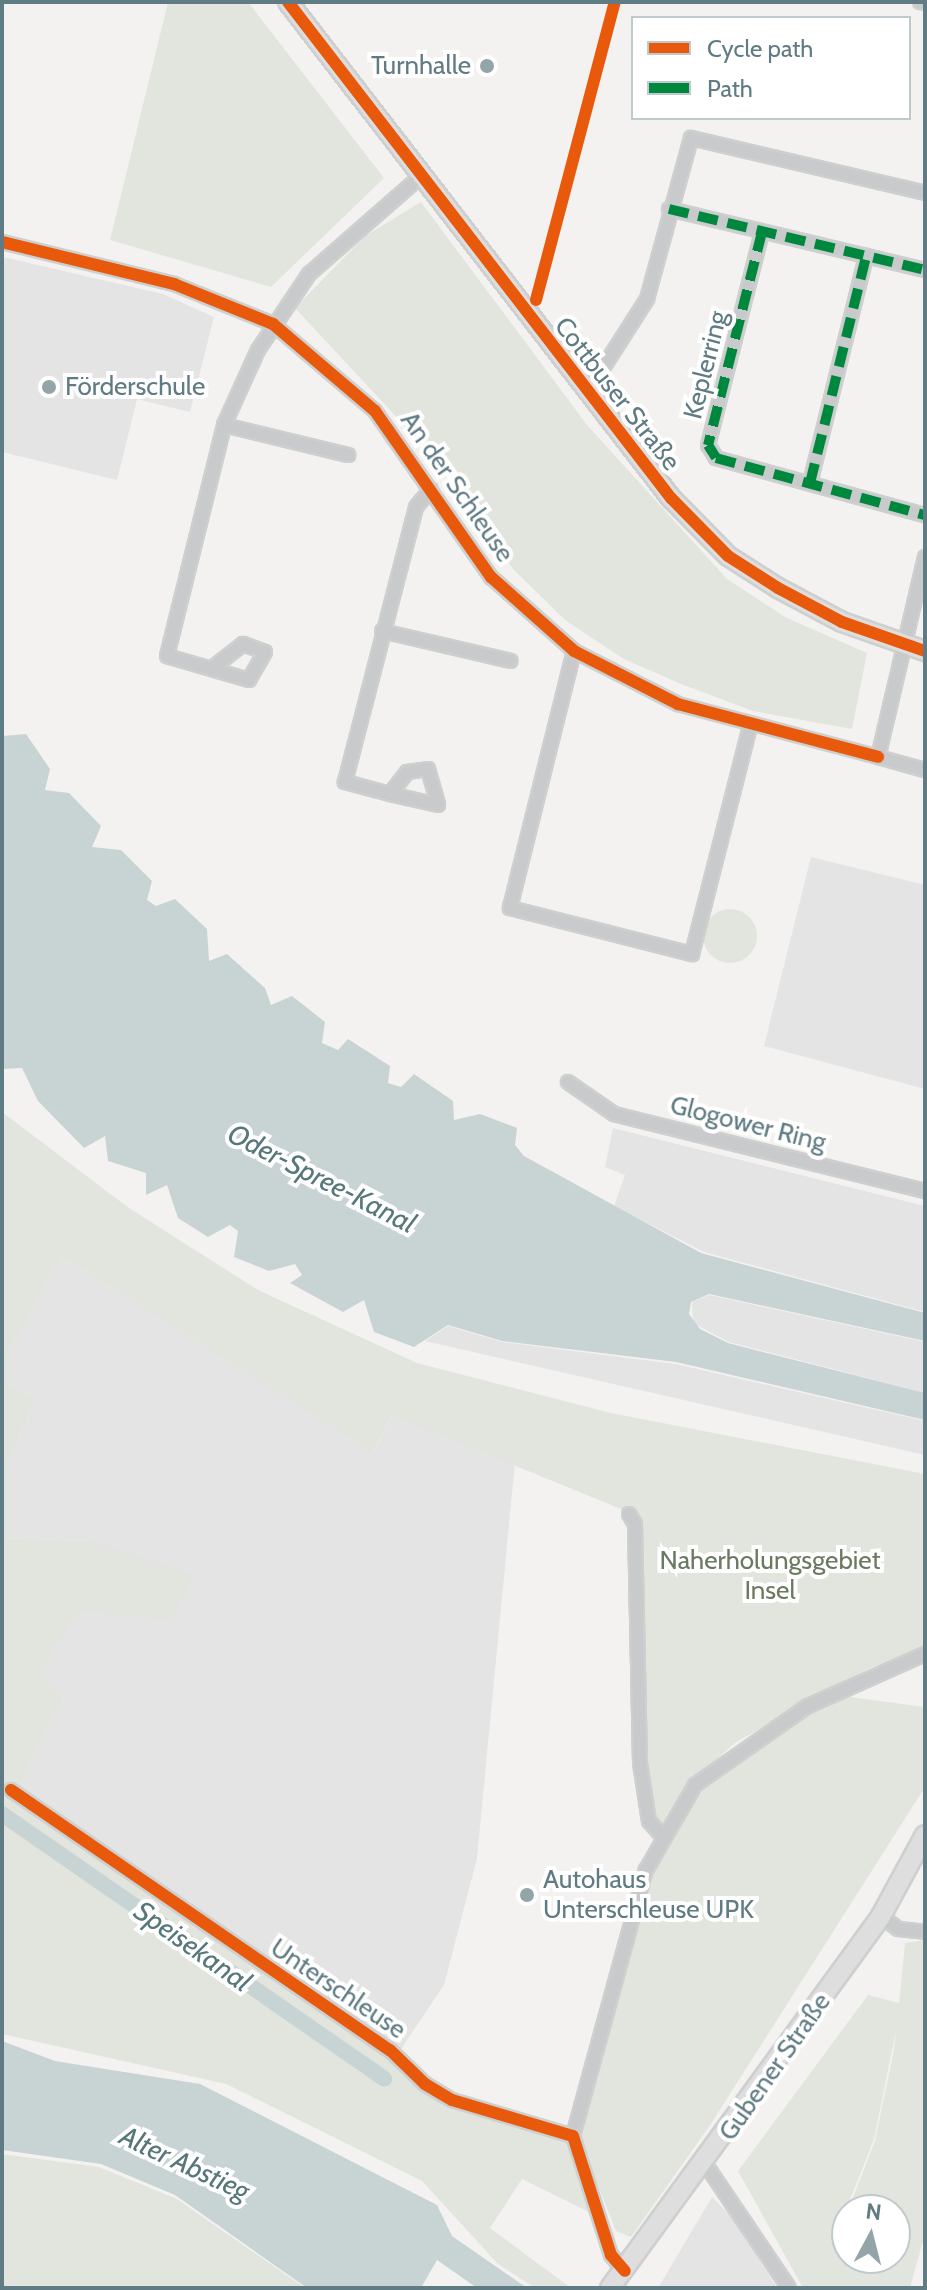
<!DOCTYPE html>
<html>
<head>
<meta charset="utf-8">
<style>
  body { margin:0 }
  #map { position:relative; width:927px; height:2290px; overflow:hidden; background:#f3f2f0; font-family:Cabin,sans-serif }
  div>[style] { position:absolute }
  .built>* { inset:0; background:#e3e4e3 }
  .green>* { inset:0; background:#e2e5dd }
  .round { border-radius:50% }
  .water>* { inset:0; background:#c8d4d4 }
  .canal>* { height:16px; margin:-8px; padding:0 8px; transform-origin:8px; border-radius:8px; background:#c8d4d4 }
  .roads { filter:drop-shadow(2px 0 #ced0cf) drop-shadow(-2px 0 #ced0cf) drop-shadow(0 2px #ced0cf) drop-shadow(0 -2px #ced0cf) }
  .street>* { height:12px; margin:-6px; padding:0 6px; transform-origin:6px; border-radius:6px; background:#c8cacb }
  .secondary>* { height:18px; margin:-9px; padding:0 9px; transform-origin:9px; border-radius:9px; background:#dedede }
  .quiet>* { height:10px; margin-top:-5px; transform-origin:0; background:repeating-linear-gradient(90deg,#00873e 0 20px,transparent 0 30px) }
  .cycleway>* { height:12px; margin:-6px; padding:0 6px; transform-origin:6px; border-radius:6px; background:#e8590c }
  .dots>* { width:22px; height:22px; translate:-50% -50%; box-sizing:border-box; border:4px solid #fff; border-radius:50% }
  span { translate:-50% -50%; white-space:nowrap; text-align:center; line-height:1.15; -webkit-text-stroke:8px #fff; paint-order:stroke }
  .poi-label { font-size:26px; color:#607b83 }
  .right { translate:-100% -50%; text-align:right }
  .left { translate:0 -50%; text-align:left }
  .street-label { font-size:26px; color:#607b83 }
  .park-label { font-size:26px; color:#6a7a60 }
  .water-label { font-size:28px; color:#57787a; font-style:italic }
  .frame { position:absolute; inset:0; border:4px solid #607b83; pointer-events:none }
  .legend { position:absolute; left:631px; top:16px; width:280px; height:104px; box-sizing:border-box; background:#fff; border:2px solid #bfcacd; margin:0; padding:10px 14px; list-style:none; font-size:24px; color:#607b83 }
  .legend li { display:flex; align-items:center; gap:16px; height:40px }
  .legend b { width:40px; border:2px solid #bfcacd }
  .north { position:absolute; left:831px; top:2194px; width:80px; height:80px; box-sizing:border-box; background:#fff; border:2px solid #bfcacd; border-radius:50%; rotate:7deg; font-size:22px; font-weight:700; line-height:32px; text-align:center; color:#607b83 }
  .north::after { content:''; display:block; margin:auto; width:28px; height:36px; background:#93a5a9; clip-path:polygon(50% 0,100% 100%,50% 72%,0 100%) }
</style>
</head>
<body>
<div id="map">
  <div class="built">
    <i style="clip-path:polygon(3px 257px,163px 294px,214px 317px,190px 412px,137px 399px,117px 480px,2px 452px)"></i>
    <i style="clip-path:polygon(811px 857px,925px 885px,925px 1089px,764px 1046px)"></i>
    <i style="clip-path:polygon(613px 1128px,925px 1206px,925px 1312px,704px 1252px,614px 1206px,625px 1175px,605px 1167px)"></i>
    <i style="clip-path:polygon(61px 1256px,374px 1451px,392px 1415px,515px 1462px,477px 1858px,444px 1985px,399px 2052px,17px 1788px,64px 1699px,39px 1673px,80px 1609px,170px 1622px,91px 1541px,2px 1538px,2px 1475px,36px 1400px,2px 1380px,2px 1365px)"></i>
    <i style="clip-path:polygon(709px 1295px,925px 1342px,925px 1393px,729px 1342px,693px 1323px,692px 1302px)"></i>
    <i style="clip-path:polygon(448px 1326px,502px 1342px,676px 1364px,925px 1421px,925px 1455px,425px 1341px)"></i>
    <i style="clip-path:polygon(712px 2197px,733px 2218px,777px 2288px,658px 2288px)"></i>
  </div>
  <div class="green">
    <i style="clip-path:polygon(168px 2px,248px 2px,384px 178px,271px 287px,110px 240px)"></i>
    <i style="clip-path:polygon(421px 202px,587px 425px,727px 579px,787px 618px,867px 653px,852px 729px,753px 711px,681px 684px,624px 659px,565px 620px,513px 569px,445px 469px,295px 308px,365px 236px)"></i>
    <i class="round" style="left:703px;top:909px;width:54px;height:54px"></i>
    <i style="clip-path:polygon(2px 1112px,129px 1208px,258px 1290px,417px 1363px,611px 1413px,925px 1474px,925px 1650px,870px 1668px,736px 1742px,692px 1781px,660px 1830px,651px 1820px,644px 1763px,638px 1516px,392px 1415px,373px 1452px,61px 1256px,2px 1365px)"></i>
    <i style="clip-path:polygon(2px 1380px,36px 1400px,2px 1475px)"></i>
    <i style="clip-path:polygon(2px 1538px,91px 1541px,193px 1574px,170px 1622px,80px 1610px,39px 1673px,64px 1699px,14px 1794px,387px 2050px,422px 2087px,571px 2137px,595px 2215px,522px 2179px,490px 2228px,571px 2288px,535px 2288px,498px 2264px,422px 2181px,226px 2084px,2px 2034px)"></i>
    <i style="clip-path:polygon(843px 1696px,925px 1707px,925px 1787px,711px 2124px,631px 2237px,616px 2231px,578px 2136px,650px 1870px,697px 1787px,809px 1708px)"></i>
    <i style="clip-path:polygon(evenodd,925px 1940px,925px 2233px,910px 2288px,803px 2288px,738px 2171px,868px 1995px,899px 2003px,905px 1943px,925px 1940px,896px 2031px,894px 2049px,875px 2141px,848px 2210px,895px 2210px,895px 2258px,847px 2258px,846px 2210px,874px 2139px,896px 2031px)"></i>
    <i style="clip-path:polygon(2px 2154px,99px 2167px,177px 2199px,305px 2288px,2px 2288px)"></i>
  </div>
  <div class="water">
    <i style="clip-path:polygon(26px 734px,50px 769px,45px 790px,69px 793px,101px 826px,92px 847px,121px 850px,152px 881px,147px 900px,156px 906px,175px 899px,207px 929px,209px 961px,227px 954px,265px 988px,271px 1005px,292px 996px,325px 1022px,322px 1043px,338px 1050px,348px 1039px,390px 1066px,388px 1083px,401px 1087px,414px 1074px,453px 1101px,454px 1120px,480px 1114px,517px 1128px,515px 1145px,524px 1156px,701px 1253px,925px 1313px,925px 1341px,709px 1294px,691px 1302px,689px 1314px,700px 1329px,728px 1343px,925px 1393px,925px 1420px,676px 1362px,502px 1341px,448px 1325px,414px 1347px,374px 1332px,364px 1300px,343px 1312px,290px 1283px,302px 1275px,295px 1264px,269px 1271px,234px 1257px,238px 1231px,230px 1225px,208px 1237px,178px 1218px,167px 1185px,146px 1195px,146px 1173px,108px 1161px,105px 1136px,84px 1148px,38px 1101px,22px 1068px,2px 1069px,2px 736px)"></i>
    <i style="clip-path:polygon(2px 2041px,55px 2061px,200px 2084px,437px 2205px,452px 2236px,527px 2288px,477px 2288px,437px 2260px,421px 2288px,307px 2288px,175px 2195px,101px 2164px,2px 2150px)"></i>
  </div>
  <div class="canal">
    <i style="left:2px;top:1814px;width:465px;rotate:34.7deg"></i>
  </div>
  <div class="roads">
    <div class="street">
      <i style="left:920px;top:2px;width:5px;rotate:11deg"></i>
      <i style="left:669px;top:209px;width:263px;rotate:13.4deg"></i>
      <i style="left:762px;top:232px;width:220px;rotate:104.2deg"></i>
      <i style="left:708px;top:445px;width:15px;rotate:58deg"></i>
      <i style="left:716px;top:458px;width:217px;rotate:15.3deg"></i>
      <i style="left:2px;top:242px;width:177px;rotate:13.7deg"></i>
      <i style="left:174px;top:284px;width:107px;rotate:22deg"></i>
      <i style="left:273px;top:324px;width:134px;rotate:40.5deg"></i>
      <i style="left:375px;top:411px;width:203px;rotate:55.1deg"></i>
      <i style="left:491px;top:577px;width:111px;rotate:41.7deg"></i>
      <i style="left:574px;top:651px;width:117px;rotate:27deg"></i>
      <i style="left:678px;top:704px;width:207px;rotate:14.8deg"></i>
      <i style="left:587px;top:393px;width:112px;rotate:-57.4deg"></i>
      <i style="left:647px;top:299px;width:167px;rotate:-74.7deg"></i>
      <i style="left:691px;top:138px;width:240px;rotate:13.2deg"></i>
      <i style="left:224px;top:425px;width:128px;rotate:13.6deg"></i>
      <i style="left:810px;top:483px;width:234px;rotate:-76.1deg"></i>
      <i style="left:925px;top:557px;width:205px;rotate:103.2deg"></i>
      <i style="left:878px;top:757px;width:49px;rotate:15.5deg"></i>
      <i style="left:382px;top:631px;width:132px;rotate:13.1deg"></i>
      <i style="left:574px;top:651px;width:265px;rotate:104deg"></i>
      <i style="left:510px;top:908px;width:188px;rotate:14.2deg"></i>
      <i style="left:692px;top:954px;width:235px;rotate:-75.7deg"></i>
      <i style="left:215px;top:666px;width:36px;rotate:-38deg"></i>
      <i style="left:243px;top:644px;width:23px;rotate:20deg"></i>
      <i style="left:265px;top:652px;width:32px;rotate:120deg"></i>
      <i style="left:249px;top:680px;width:85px;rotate:-163.7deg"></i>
      <i style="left:167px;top:656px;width:238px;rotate:-76.1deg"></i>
      <i style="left:224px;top:425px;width:82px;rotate:-65.6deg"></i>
      <i style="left:258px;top:350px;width:92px;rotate:-56.1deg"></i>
      <i style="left:309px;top:274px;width:149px;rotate:-41.2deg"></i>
      <i style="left:390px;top:794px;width:28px;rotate:-52deg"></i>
      <i style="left:407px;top:772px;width:21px;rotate:-8deg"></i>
      <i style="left:428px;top:769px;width:37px;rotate:74deg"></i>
      <i style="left:438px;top:805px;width:49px;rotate:-167.1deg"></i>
      <i style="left:390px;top:794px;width:47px;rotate:-165.1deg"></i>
      <i style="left:345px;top:782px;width:284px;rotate:-75.5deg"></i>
      <i style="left:416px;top:507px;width:23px;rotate:-50deg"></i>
      <i style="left:568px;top:1082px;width:56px;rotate:34.8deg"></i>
      <i style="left:614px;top:1114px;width:320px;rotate:13.9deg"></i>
      <i style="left:629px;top:1514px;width:12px;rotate:59deg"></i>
      <i style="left:635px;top:1524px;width:239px;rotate:88.8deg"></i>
      <i style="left:640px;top:1763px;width:59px;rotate:81.2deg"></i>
      <i style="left:649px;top:1821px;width:18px;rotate:49deg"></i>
      <i style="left:11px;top:1790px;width:460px;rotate:34.5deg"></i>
      <i style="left:390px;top:2050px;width:49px;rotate:44.2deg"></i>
      <i style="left:425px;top:2084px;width:31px;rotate:31deg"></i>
      <i style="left:452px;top:2100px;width:126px;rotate:16.6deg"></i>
      <i style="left:573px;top:2136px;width:125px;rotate:72.3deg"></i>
      <i style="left:611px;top:2255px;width:21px;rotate:49deg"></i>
      <i style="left:881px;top:1916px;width:21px;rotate:37deg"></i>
      <i style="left:898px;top:1929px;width:27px;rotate:6deg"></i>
      <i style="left:573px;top:2136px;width:276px;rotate:-74.7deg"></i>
      <i style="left:646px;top:1870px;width:98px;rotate:-60deg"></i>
      <i style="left:695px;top:1785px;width:138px;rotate:-35deg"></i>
      <i style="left:808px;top:1706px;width:128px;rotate:-24deg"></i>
      <i style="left:706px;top:2165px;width:148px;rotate:56deg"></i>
    </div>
    <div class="secondary">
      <i style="left:288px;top:2px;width:627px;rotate:52.33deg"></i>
      <i style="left:671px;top:498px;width:81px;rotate:45.5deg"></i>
      <i style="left:728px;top:556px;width:59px;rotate:32.6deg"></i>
      <i style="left:778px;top:588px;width:72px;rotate:28deg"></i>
      <i style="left:842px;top:622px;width:88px;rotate:19.3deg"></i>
      <i style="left:610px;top:2288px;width:460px;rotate:-53.9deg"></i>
      <i style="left:881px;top:1916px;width:92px;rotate:-61.5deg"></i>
    </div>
  </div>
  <div class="quiet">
    <i style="left:669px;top:209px;width:263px;rotate:13.4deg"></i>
    <i style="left:762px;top:232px;width:220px;rotate:104.2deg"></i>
    <i style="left:708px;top:445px;width:15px;rotate:58deg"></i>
    <i style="left:716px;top:458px;width:217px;rotate:15.3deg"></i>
    <i style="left:810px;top:483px;width:234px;rotate:-76.1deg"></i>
  </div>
  <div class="cycleway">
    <i style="left:288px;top:2px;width:627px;rotate:52.33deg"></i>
    <i style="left:671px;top:498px;width:81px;rotate:45.5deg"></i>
    <i style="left:728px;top:556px;width:59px;rotate:32.6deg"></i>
    <i style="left:778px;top:588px;width:72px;rotate:28deg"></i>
    <i style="left:842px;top:622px;width:88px;rotate:19.3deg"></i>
    <i style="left:2px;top:242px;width:177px;rotate:13.7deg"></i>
    <i style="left:174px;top:284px;width:107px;rotate:22deg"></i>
    <i style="left:273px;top:324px;width:134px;rotate:40.5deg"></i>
    <i style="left:375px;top:411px;width:203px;rotate:55.1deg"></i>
    <i style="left:491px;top:577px;width:111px;rotate:41.7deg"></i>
    <i style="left:574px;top:651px;width:117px;rotate:27deg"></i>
    <i style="left:678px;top:704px;width:207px;rotate:14.8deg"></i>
    <i style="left:536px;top:300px;width:308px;rotate:-75.2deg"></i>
    <i style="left:11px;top:1790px;width:460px;rotate:34.5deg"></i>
    <i style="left:390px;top:2050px;width:49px;rotate:44.2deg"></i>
    <i style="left:425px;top:2084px;width:31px;rotate:31deg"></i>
    <i style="left:452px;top:2100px;width:126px;rotate:16.6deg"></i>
    <i style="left:573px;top:2136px;width:125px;rotate:72.3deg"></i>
    <i style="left:611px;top:2255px;width:21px;rotate:49deg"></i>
  </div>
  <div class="dots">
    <i style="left:487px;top:66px;background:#93a5a9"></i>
    <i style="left:49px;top:387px;background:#93a5a9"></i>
    <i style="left:527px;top:1895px;background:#93a5a9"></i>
  </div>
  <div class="poi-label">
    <span class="right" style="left:471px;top:66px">Turnhalle</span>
    <span class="left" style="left:65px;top:387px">Förderschule</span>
    <span class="left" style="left:543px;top:1895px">Autohaus<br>Unterschleuse UPK</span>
  </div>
  <div class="street-label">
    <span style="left:706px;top:365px;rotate:-76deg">Keplerring</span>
    <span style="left:617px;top:394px;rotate:52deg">Cottbuser Straße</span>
    <span style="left:457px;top:487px;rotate:55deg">An der Schleuse</span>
    <span style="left:748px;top:1124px;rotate:14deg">Glogower Ring</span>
    <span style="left:338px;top:1989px;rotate:34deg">Unterschleuse</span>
    <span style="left:775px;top:2067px;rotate:-55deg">Gubener Straße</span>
  </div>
  <div class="park-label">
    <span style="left:770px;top:1576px">Naherholungsgebiet<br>Insel</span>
  </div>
  <div class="water-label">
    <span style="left:322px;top:1178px;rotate:27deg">Oder-Spree-Kanal</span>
    <span style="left:193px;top:1946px;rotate:35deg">Speisekanal</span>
    <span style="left:185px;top:2163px;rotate:25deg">Alter Abstieg</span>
  </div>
  <div class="frame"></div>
  <ul class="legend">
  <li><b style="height:10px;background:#e8590c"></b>Cycle path</li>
  <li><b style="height:10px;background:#00873e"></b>Path</li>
  </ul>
  <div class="north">N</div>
</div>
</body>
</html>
